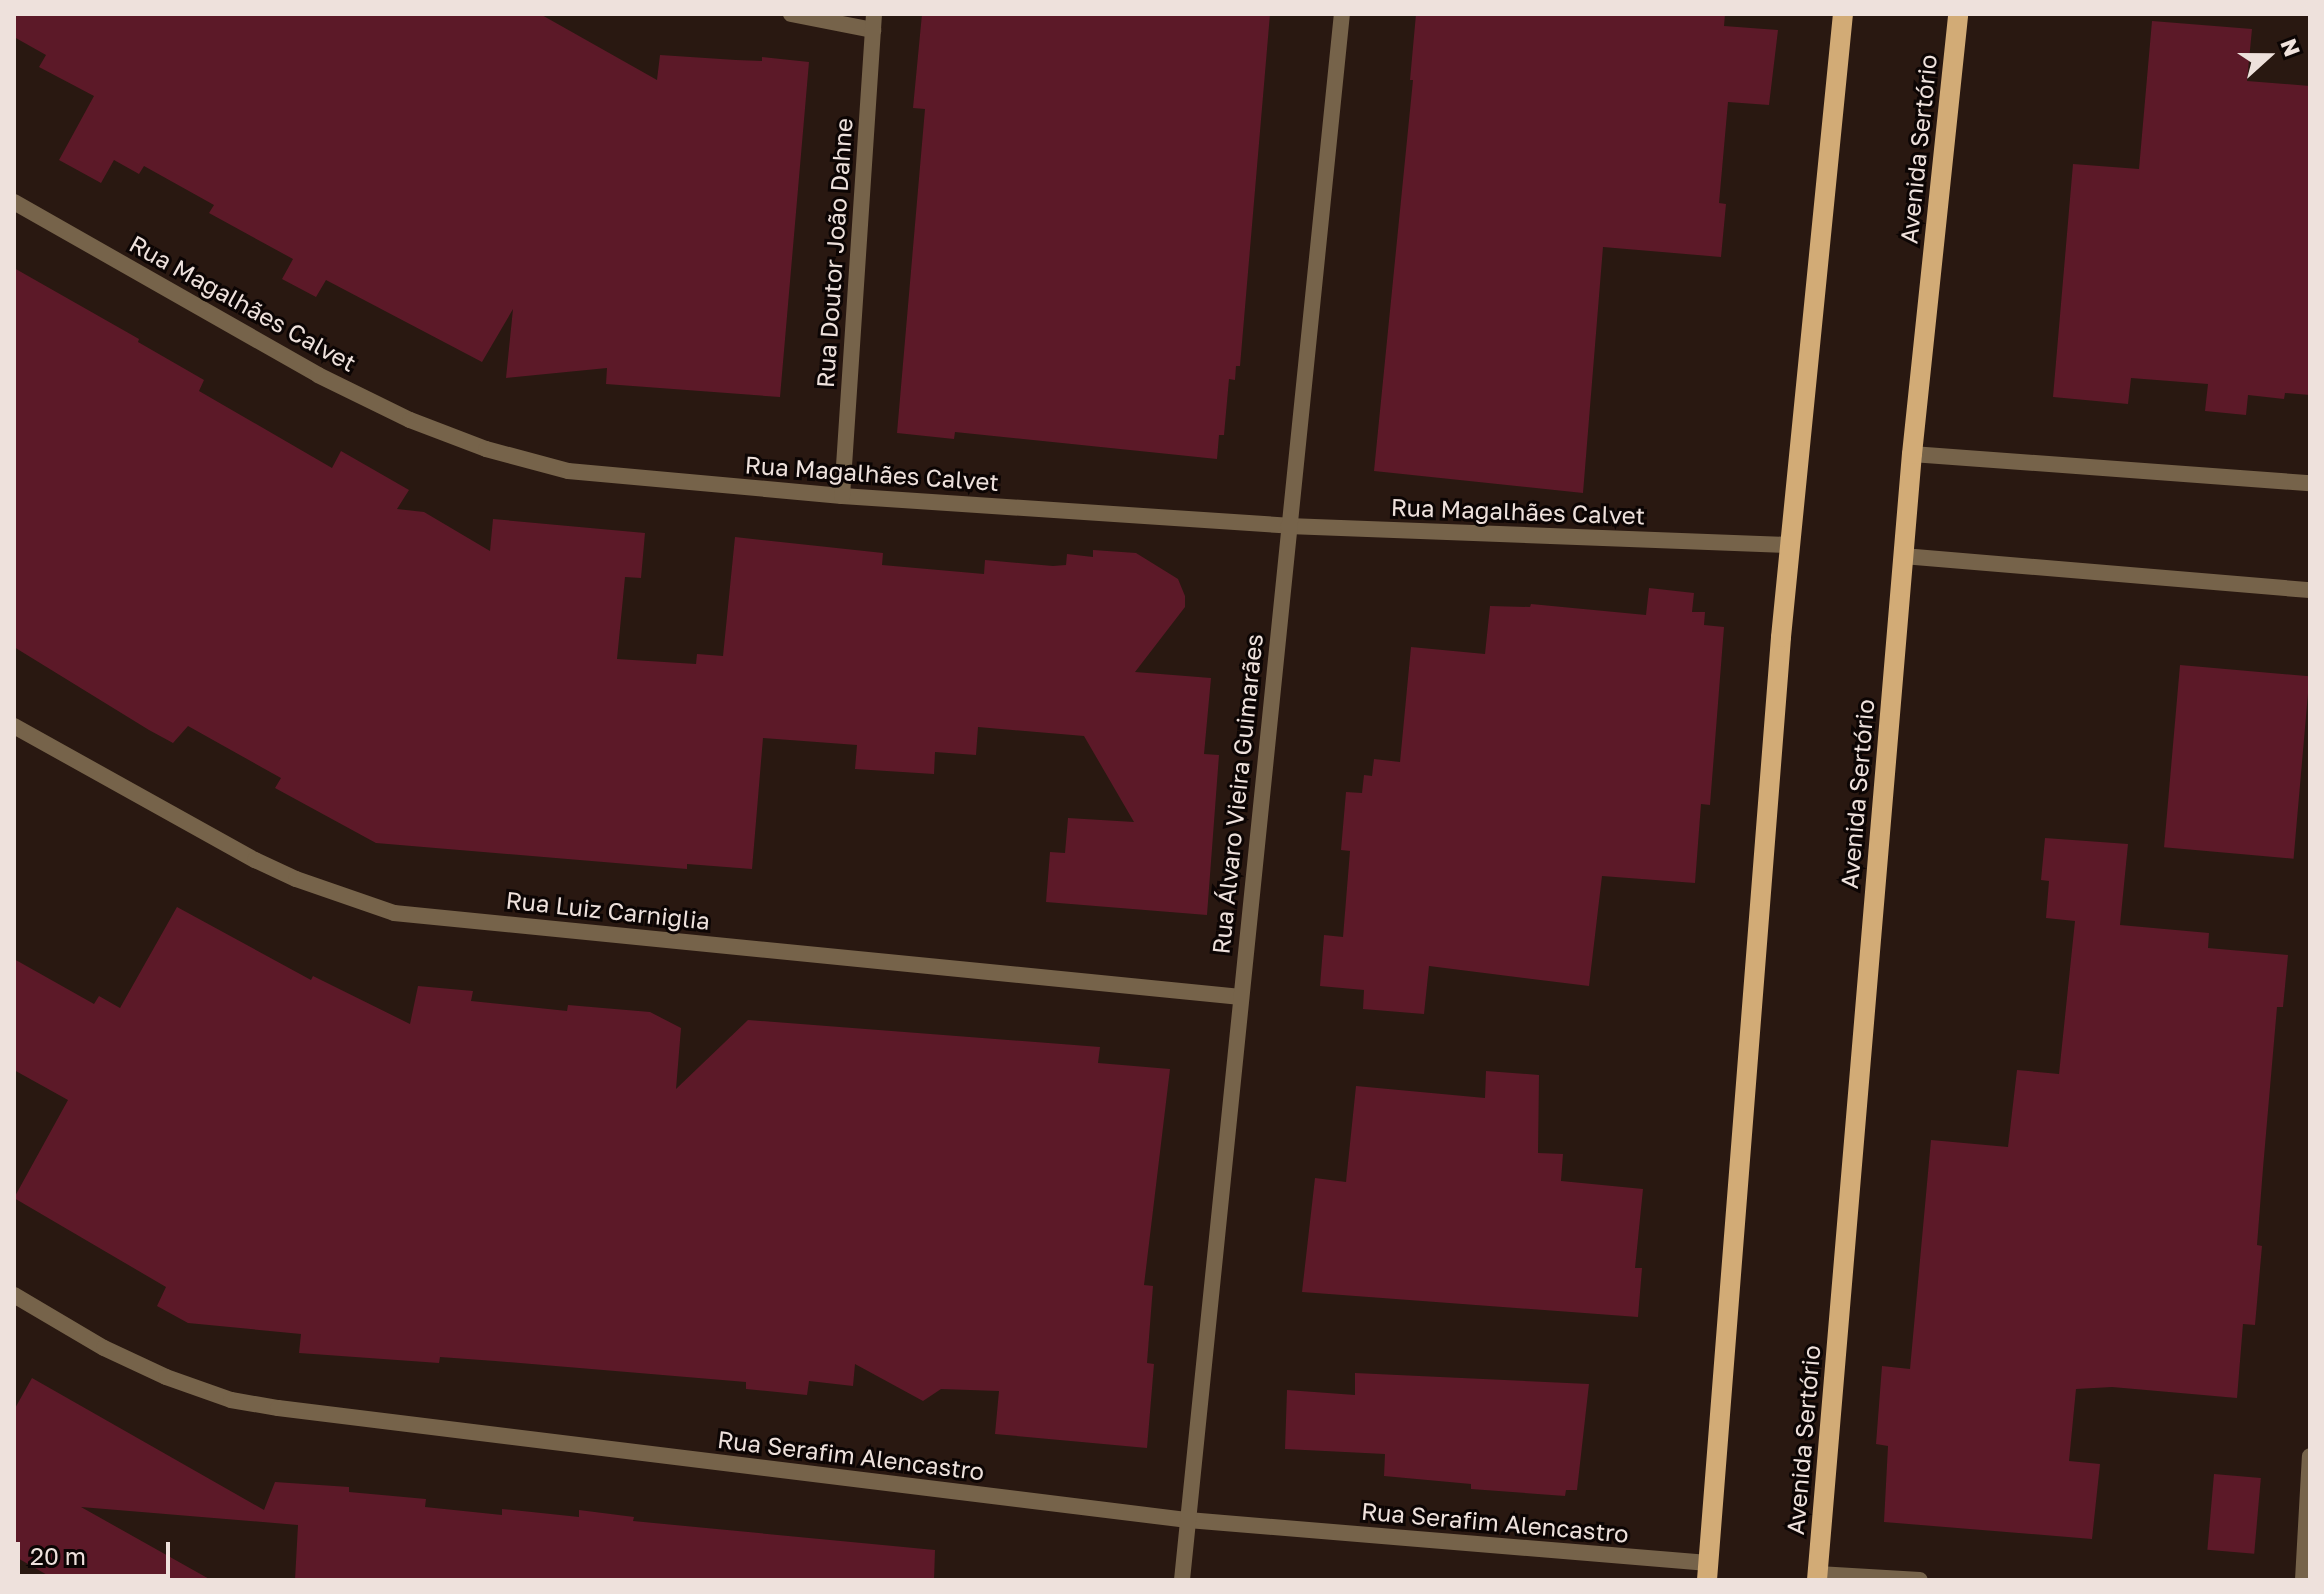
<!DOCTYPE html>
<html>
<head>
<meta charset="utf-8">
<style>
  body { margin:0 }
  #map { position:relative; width:2324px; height:1594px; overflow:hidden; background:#291811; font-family:"Golos Text",sans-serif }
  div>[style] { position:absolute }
  .building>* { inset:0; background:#5c1928; transform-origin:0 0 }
  .minor>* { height:16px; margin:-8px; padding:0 8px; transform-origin:8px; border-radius:8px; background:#76634a }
  .tertiary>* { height:16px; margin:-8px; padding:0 8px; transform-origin:8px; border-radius:8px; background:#76634a }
  .primary>* { height:20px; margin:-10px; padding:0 10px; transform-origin:10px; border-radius:10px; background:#d2ab76 }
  span { translate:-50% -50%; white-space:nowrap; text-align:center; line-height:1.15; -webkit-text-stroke:6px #0c0504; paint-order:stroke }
  .street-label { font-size:24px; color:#eee1dc }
  .frame { position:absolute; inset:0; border:16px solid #eee1dc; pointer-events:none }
  .north { position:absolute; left:2228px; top:16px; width:80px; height:80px; -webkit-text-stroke:6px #0c0504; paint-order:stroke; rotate:69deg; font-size:22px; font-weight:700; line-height:32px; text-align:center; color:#eee1dc }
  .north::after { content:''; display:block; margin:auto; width:28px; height:36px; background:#eee1dc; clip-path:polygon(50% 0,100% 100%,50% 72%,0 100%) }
  .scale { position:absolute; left:16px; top:1542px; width:154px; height:36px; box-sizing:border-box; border:4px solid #eee1dc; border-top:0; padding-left:10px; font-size:24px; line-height:28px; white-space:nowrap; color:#eee1dc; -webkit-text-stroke:6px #0c0504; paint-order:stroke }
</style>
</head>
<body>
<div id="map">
  <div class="building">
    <i style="clip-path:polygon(14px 14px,540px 14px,657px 80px,660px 55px,736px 60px,762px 61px,762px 57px,809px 62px,780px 397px,606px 384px,607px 368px,506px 378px,513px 309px,482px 362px,326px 280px,316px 297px,282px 279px,293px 259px,209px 213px,214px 205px,144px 166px,139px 174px,114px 160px,101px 183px,59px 160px,94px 96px,39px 67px,46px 55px,14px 37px)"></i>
    <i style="clip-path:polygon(922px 14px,1270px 14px,1240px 366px,1236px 366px,1235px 380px,1229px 379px,1224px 435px,1219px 435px,1217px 459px,955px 432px,954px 439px,897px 433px,925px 109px,913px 108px)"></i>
    <i style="clip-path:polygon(1416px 14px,1725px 14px,1724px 26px,1778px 30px,1769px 105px,1728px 102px,1719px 203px,1726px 204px,1721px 257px,1603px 247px,1583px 493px,1374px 471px,1413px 80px,1410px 80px)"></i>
    <i style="clip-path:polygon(2152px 21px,2252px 29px,2247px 81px,2310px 86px,2310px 395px,2285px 393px,2284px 399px,2248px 395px,2246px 415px,2205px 411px,2208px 384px,2131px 378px,2128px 404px,2053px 397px,2073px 164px,2139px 169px)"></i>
    <i style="clip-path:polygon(14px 268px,139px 339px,138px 342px,204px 380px,199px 391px,332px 468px,341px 451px,409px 490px,397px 509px,424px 512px,490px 551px,493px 519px,645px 533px,641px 578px,625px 577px,617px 659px,696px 664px,697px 654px,723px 656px,735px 537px,883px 553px,882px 565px,984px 574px,985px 560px,1053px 566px,1066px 565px,1067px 554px,1093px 557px,1093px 550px,1136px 553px,1178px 579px,1185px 596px,1185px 607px,1135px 672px,1211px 678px,1204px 754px,1219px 755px,1207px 915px,1046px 902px,1050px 852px,1065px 853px,1068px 818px,1134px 822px,1084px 736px,978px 727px,976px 755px,935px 752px,934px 774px,855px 769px,857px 745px,763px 738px,752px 869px,687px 864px,687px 869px,376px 843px,275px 788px,281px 778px,188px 726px,173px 743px,149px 730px,14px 647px)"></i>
    <i style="clip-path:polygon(1649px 588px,1694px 593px,1692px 612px,1705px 612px,1704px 625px,1724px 627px,1710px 805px,1701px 804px,1695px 883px,1602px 876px,1589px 986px,1429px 966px,1424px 1014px,1363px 1009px,1364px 990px,1320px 986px,1324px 935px,1343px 937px,1350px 851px,1341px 850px,1346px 792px,1362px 793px,1364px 775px,1372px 776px,1374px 759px,1400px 762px,1411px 647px,1485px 654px,1490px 606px,1530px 607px,1531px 604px,1646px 615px)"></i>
    <i style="left:2180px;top:665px;width:130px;height:183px;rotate:5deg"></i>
    <i style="clip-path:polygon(2045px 838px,2128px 844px,2120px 925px,2209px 933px,2208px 948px,2288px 955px,2283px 1007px,2277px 1007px,2263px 1168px,2257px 1245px,2262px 1246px,2255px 1325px,2243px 1324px,2237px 1398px,2112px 1387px,2076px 1389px,2069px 1461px,2100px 1464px,2092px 1539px,1884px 1522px,1888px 1446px,1876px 1444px,1882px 1366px,1910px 1369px,1931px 1140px,2008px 1147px,2017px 1070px,2059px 1074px,2075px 921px,2046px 918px,2049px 881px,2041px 880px)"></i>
    <i style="clip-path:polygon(177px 907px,311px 980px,313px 976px,410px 1024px,418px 986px,473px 991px,471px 1001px,567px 1011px,568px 1005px,650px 1012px,681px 1028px,676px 1089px,748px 1020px,1100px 1047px,1098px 1063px,1170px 1069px,1144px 1285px,1153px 1286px,1147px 1363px,1154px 1364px,1147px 1448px,995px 1434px,999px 1391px,941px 1389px,923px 1401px,855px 1364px,853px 1386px,809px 1381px,807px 1395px,746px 1389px,746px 1382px,495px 1361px,440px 1357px,439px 1363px,299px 1353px,301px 1334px,188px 1323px,157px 1306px,166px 1287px,14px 1198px,68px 1100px,14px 1070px,14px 959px,94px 1004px,99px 996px,120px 1008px)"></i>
    <i style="clip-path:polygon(1486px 1071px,1539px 1075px,1538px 1153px,1563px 1154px,1561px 1181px,1643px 1189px,1635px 1268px,1642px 1268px,1638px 1317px,1302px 1292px,1315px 1178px,1346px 1182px,1356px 1086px,1485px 1098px)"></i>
    <i style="clip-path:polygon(1355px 1373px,1589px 1384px,1577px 1490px,1566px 1490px,1565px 1496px,1471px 1489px,1471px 1484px,1384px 1476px,1385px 1454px,1285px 1449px,1287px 1390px,1355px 1395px)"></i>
    <i style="clip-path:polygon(32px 1378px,264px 1510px,275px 1482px,349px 1487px,349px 1492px,426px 1499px,425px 1507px,502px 1515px,502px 1509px,579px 1517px,579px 1510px,634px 1517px,633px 1521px,935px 1550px,934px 1580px,295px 1580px,298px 1525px,81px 1507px,211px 1580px,56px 1580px,14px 1556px,14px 1410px)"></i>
    <i style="left:2214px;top:1474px;width:47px;height:76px;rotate:5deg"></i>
  </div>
  <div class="minor">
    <i style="left:791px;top:14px;width:84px;rotate:11deg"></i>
    <i style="left:14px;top:202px;width:350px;rotate:29.6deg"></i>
    <i style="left:318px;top:375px;width:102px;rotate:26.1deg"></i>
    <i style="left:410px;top:420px;width:81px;rotate:20.9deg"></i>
    <i style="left:486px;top:449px;width:85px;rotate:15deg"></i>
    <i style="left:568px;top:471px;width:275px;rotate:5.2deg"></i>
    <i style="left:842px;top:496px;width:447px;rotate:3.8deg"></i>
    <i style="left:1288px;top:526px;width:502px;rotate:2.17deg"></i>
    <i style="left:842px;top:496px;width:483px;rotate:-86.2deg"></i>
    <i style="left:14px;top:726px;width:276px;rotate:29.1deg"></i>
    <i style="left:255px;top:860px;width:45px;rotate:24.9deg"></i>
    <i style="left:296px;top:879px;width:104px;rotate:19.1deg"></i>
    <i style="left:394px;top:913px;width:851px;rotate:5.66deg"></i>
    <i style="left:14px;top:1295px;width:104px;rotate:30.5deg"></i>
    <i style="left:104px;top:1348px;width:68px;rotate:25.1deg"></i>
    <i style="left:166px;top:1377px;width:69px;rotate:19.5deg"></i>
    <i style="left:231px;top:1400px;width:48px;rotate:9.7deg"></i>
    <i style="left:278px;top:1408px;width:917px;rotate:7.02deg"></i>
    <i style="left:1188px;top:1520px;width:522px;rotate:4.73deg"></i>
    <i style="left:1818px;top:1574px;width:102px;rotate:3.4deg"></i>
    <i style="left:1182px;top:1580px;width:1574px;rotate:-84.17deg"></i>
  </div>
  <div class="tertiary">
    <i style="left:1912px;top:454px;width:399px;rotate:4.2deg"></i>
    <i style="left:1903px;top:556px;width:408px;rotate:4.8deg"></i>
    <i style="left:2303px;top:1580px;width:124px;rotate:-86.8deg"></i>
  </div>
  <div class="primary">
    <i style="left:1707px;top:1580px;width:946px;rotate:-85.51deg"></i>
    <i style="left:1781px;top:637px;width:626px;rotate:-84.32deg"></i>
    <i style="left:1817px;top:1580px;width:1130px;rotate:-85.18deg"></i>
    <i style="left:1912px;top:454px;width:442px;rotate:-84deg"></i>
  </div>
  <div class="street-label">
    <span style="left:1918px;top:149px;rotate:-84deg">Avenida Sertório</span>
    <span style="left:834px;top:253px;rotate:-86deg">Rua Doutor João Dahne</span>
    <span style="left:243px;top:303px;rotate:29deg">Rua Magalhães Calvet</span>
    <span style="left:872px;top:473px;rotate:4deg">Rua Magalhães Calvet</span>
    <span style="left:1518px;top:511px;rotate:2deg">Rua Magalhães Calvet</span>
    <span style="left:1237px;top:794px;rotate:-84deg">Rua Álvaro Vieira Guimarães</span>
    <span style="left:1857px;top:794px;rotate:-85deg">Avenida Sertório</span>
    <span style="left:608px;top:910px;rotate:6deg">Rua Luiz Carniglia</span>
    <span style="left:1803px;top:1440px;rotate:-85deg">Avenida Sertório</span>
    <span style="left:851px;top:1455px;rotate:7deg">Rua Serafim Alencastro</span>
    <span style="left:1495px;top:1522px;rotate:5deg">Rua Serafim Alencastro</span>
  </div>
  <div class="frame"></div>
  <div class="north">N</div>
  <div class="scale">20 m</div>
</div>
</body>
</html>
